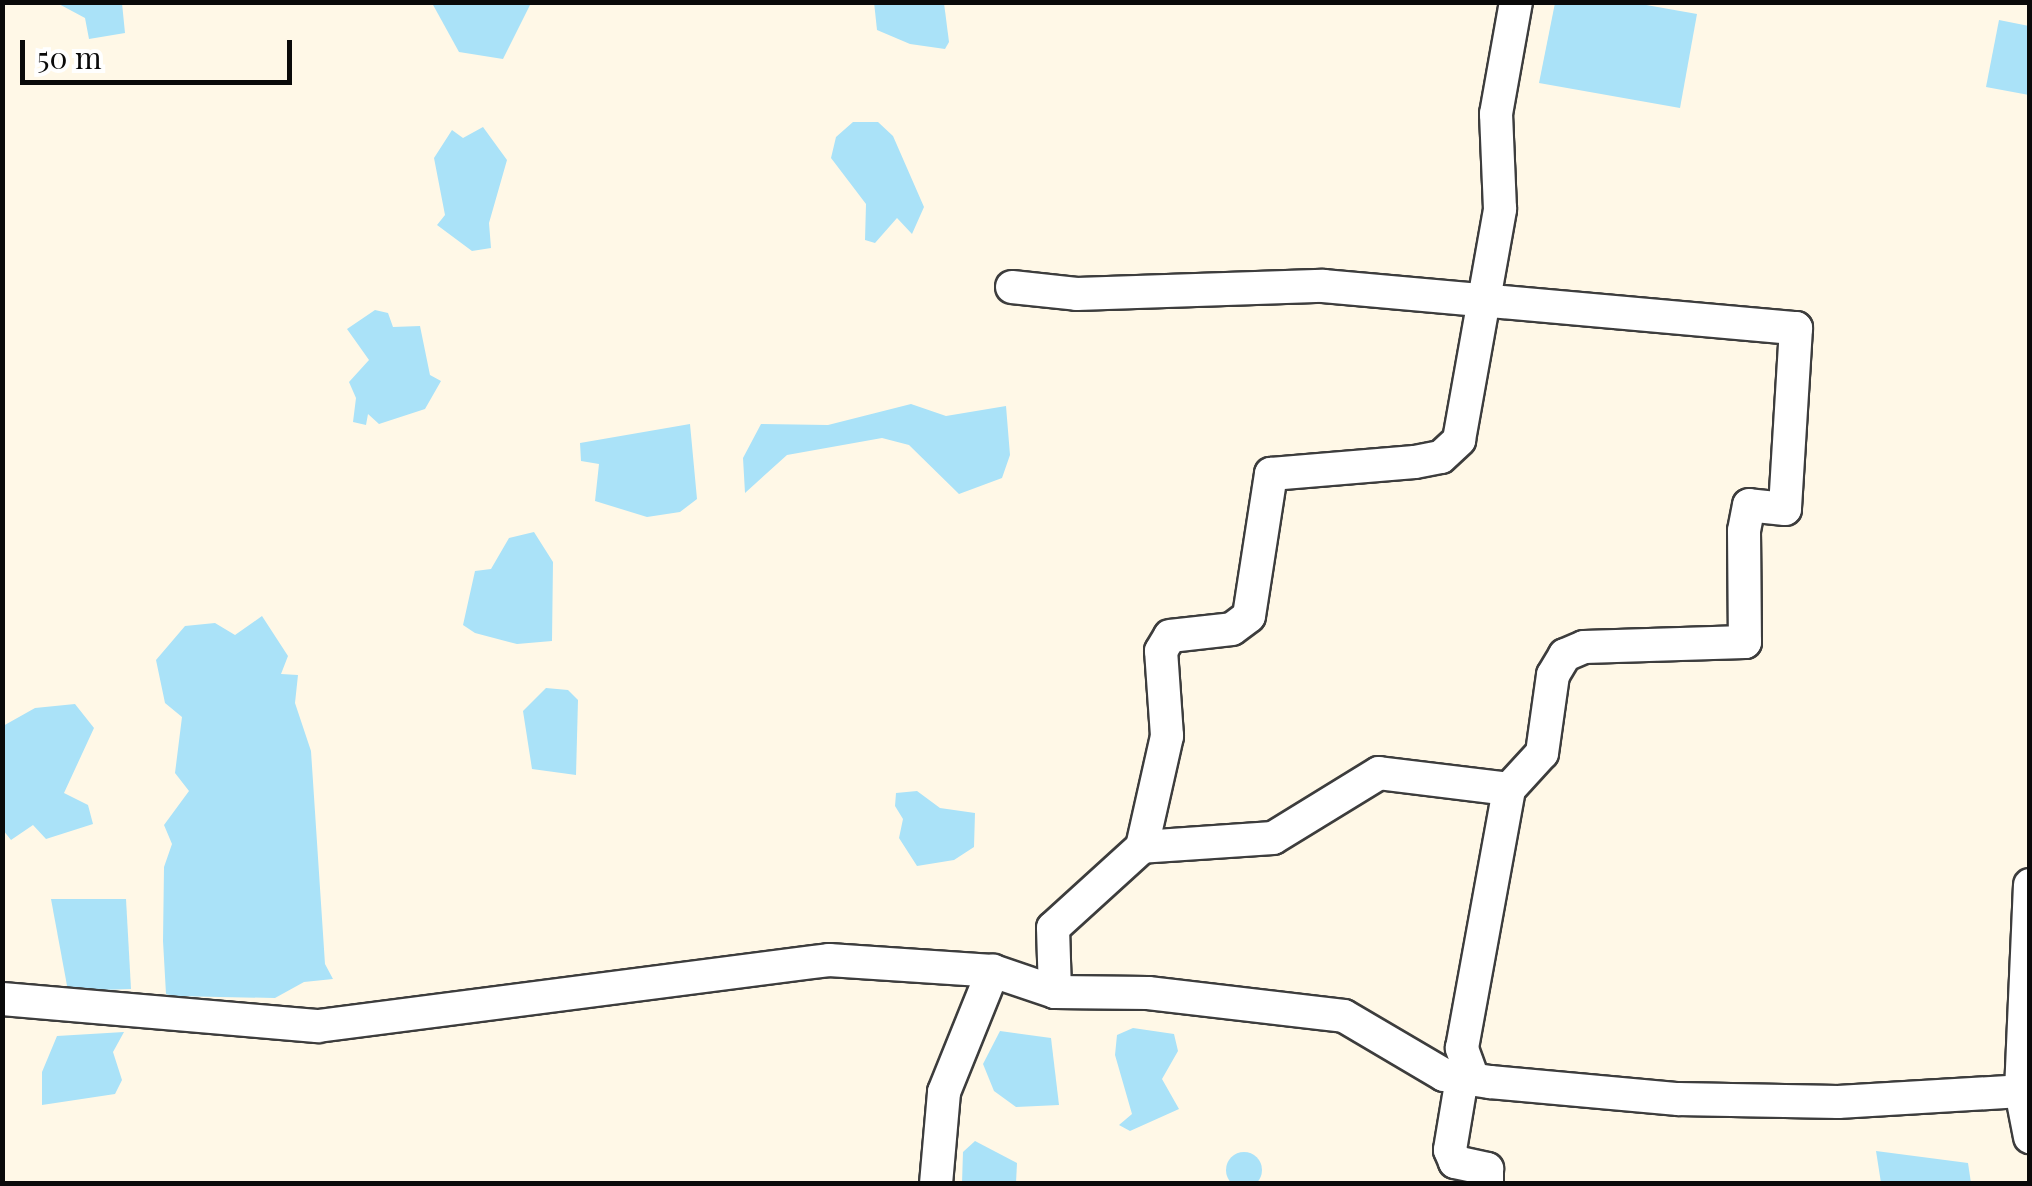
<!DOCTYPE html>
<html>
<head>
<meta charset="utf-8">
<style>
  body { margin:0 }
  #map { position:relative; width:2032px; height:1186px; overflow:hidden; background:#fff8e7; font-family:"Playfair Display",serif }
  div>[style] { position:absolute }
  .water>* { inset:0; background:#aae2f8 }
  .round { border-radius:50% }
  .roads { filter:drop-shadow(2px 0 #3d3d3d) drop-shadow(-2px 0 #3d3d3d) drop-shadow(0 2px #3d3d3d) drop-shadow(0 -2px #3d3d3d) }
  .minor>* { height:32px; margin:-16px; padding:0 16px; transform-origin:16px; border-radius:16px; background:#fff }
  span { translate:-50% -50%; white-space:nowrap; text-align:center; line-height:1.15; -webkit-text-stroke:10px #fff; paint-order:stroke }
  .frame { position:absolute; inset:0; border:5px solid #0a0a0a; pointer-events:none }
  .scale { position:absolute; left:20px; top:40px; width:272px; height:45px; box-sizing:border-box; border:5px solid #0a0a0a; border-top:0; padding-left:12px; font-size:30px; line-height:35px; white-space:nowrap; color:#0a0a0a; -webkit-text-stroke:8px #fff; paint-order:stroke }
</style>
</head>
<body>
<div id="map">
  <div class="water">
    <i style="clip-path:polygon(874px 2px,944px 3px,949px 42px,945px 49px,910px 44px,877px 30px)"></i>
    <i style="clip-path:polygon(57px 3px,122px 3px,125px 33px,89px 39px,85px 18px)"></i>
    <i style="clip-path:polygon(432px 3px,531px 3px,503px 59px,459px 52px)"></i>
    <i style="clip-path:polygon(1555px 3px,1635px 3px,1697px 14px,1680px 108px,1539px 83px)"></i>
    <i style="clip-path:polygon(1999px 20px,2029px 26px,2029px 95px,1986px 87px)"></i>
    <i style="clip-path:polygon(853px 122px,878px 122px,893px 136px,924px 207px,912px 234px,897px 218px,875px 243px,865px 240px,866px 204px,831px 158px,836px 137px)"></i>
    <i style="clip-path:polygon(483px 127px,507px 160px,489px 223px,491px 248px,472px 251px,437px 225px,445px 215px,434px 158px,452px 130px,463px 138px)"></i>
    <i style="clip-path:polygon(375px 310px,388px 313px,393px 327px,420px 326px,430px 375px,441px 381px,425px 409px,379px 424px,368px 414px,366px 425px,353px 422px,356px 398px,349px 382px,369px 360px,347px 329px)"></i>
    <i style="clip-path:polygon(911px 404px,946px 416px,1006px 406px,1010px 455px,1002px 478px,959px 494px,909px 445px,882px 438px,787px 455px,745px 493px,743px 458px,761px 424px,828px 425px)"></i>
    <i style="clip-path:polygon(690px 424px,697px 499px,680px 512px,647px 517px,595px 501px,599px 464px,581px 461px,580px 443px)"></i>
    <i style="clip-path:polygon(534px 532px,553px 562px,552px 641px,517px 644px,475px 633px,463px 625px,475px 571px,491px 569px,509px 538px)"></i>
    <i style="clip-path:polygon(262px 616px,288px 656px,281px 674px,298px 675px,295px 703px,311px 751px,325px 964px,333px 979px,304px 982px,275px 998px,172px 996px,166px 994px,163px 941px,164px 867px,172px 844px,164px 825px,189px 791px,175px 773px,182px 717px,165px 703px,156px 660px,185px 626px,215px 623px,235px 635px)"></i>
    <i style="clip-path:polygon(546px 688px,568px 690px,578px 700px,576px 775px,532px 769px,523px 711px)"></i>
    <i style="clip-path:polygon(75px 704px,94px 728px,64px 793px,88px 805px,93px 824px,46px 839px,33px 825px,11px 840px,3px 830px,3px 726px,35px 708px)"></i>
    <i style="clip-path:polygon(917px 791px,940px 808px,975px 813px,974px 847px,954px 860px,917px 866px,899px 838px,903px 819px,895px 806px,896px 793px)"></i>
    <i style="clip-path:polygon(51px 899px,126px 899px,131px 989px,68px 991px)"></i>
    <i style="clip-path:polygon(1133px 1028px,1174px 1034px,1178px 1051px,1162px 1079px,1179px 1109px,1130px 1131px,1119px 1125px,1132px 1114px,1115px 1055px,1117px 1035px)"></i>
    <i style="clip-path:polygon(1000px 1031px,1051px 1038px,1059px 1105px,1016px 1107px,994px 1091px,983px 1064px)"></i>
    <i style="clip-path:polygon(124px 1032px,113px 1052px,122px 1080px,115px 1094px,42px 1105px,42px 1072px,57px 1036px)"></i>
    <i style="clip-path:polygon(975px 1141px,1017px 1163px,1016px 1183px,962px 1183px,963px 1152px)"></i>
    <i style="clip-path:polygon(1876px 1151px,1968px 1163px,1971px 1183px,1881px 1183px)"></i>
    <i class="round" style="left:1226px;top:1152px;width:36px;height:36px"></i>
  </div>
  <div class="roads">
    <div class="minor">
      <i style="left:1012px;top:287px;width:65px;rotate:6.1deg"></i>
      <i style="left:1077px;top:294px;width:246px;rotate:-1.9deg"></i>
      <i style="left:1323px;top:286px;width:475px;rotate:5.1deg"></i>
      <i style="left:1796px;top:328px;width:181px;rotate:93.5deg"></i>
      <i style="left:1785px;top:509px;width:36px;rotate:-174deg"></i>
      <i style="left:1749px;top:505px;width:26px;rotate:101deg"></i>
      <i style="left:1744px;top:531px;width:111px;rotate:89.5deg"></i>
      <i style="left:1745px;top:642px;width:161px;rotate:178.2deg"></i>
      <i style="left:1584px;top:647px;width:21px;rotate:157deg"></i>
      <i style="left:1565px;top:655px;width:23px;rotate:121deg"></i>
      <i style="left:1553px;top:675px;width:79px;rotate:98deg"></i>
      <i style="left:1542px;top:753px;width:49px;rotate:132.5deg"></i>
      <i style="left:1509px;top:789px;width:131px;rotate:-173deg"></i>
      <i style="left:1379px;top:773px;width:124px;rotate:148.5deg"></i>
      <i style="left:1273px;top:838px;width:131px;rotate:176.1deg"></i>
      <i style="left:1142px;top:847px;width:120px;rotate:137.7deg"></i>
      <i style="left:1053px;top:928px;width:64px;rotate:88.2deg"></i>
      <i style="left:1142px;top:847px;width:114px;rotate:-77.3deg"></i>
      <i style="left:1167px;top:736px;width:85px;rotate:-94deg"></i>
      <i style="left:1161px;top:651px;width:17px;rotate:-59deg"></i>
      <i style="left:1170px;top:636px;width:62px;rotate:-6.4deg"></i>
      <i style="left:1232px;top:629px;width:21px;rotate:-37deg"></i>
      <i style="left:1249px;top:616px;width:144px;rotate:-81.2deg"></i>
      <i style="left:1271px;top:474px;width:144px;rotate:-4.8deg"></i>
      <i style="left:1415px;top:462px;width:26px;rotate:-11deg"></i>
      <i style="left:1441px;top:457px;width:25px;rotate:-43deg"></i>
      <i style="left:1459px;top:440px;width:235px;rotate:-79.9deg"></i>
      <i style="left:1500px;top:209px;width:95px;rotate:-92.4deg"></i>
      <i style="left:1496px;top:114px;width:114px;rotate:-79.9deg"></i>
      <i style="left:2030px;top:885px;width:206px;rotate:92.5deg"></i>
      <i style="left:2021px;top:1091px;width:47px;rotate:78.9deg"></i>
      <i style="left:2px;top:999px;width:317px;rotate:4.9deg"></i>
      <i style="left:318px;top:1026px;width:515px;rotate:-7.36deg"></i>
      <i style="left:829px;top:960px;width:164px;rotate:3.8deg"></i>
      <i style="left:993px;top:971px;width:65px;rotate:18.7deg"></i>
      <i style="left:1055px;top:992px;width:93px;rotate:0.6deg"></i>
      <i style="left:1148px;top:993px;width:197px;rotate:6.7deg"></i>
      <i style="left:1344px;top:1016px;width:116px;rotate:30.5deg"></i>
      <i style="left:1444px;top:1075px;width:47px;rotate:8.7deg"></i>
      <i style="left:1490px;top:1082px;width:189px;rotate:5.2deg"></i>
      <i style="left:1678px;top:1099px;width:160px;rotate:1.1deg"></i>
      <i style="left:1838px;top:1102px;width:183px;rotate:-3.4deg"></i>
      <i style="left:1462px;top:1078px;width:73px;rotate:99.5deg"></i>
      <i style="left:1450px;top:1150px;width:13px;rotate:67deg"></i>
      <i style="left:1455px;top:1162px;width:33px;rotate:12deg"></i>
      <i style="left:1487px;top:1169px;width:15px;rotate:90deg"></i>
      <i style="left:1473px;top:1079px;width:33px;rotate:-110deg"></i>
      <i style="left:1462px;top:1048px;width:263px;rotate:-79.7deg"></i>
      <i style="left:936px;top:1184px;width:92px;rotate:-85deg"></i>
      <i style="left:944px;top:1092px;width:131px;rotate:-68deg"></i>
    </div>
  </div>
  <div class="frame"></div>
  <div class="scale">50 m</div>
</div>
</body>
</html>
